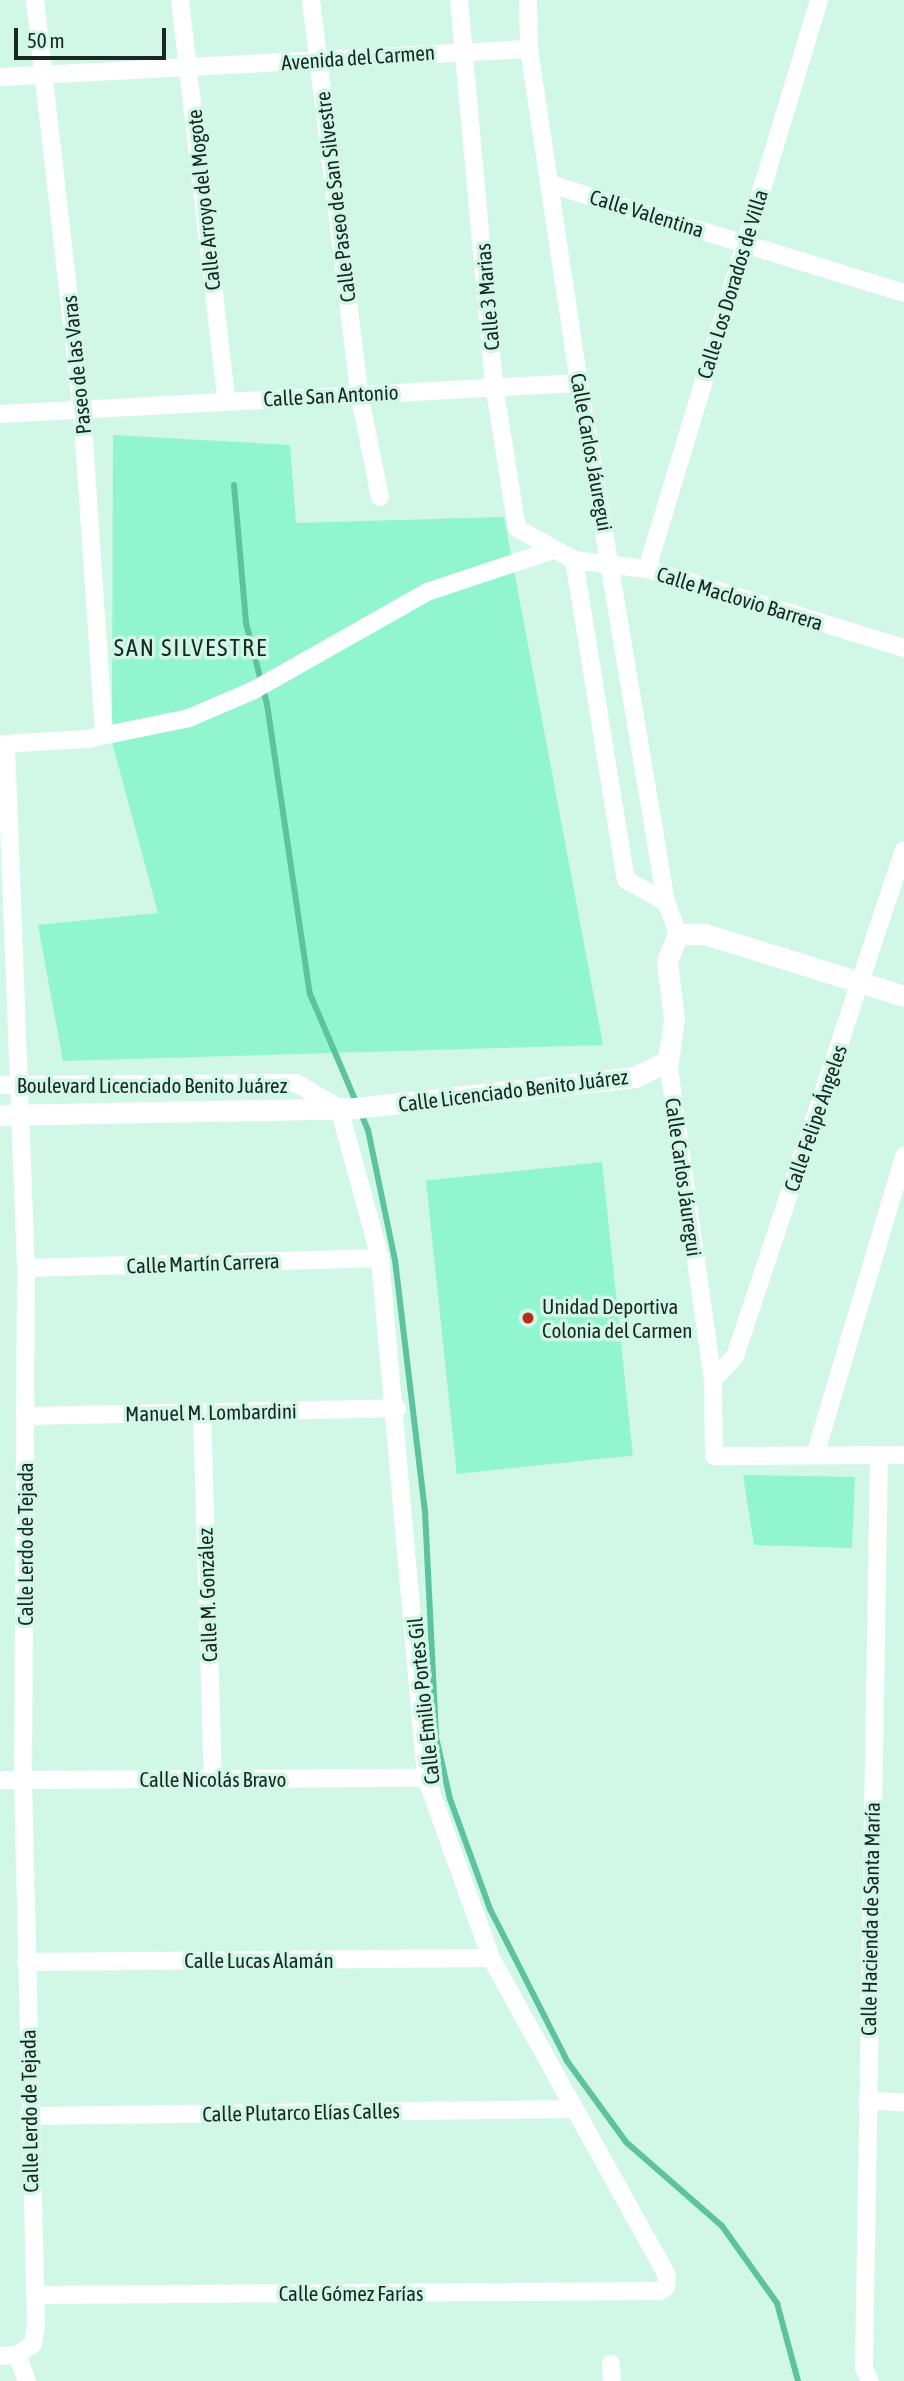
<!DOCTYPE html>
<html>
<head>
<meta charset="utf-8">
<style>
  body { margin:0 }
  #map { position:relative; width:904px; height:2381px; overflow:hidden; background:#d1f7e7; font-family:"Asap Condensed",sans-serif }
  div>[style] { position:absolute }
  .green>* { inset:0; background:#91f5d0; transform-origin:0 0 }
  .stream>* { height:6px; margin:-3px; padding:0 3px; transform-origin:3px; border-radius:3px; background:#5dc39f }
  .minor>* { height:18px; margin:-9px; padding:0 9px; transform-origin:9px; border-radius:9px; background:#fff }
  .tertiary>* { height:21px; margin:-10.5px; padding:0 10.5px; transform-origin:10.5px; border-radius:10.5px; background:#fff }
  .dots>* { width:19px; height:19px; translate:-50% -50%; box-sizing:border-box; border:4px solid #d1f7e7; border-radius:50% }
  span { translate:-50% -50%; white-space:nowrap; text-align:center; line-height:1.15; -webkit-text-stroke:7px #d1f7e7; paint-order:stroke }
  .street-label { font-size:21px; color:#182721 }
  .poi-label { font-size:21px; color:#182721 }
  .left { translate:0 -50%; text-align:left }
  .quarter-label { font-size:24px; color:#182721; letter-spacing:2px }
  .scale { position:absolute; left:14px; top:28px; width:152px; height:32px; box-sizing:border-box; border:4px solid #182721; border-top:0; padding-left:9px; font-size:21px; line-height:24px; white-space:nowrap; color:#182721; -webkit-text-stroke:5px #d1f7e7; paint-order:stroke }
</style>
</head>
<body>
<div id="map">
  <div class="green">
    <i style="clip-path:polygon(113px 435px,290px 445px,296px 523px,504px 517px,603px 1045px,63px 1061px,38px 925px,158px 913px,112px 742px)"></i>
    <i style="left:602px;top:1162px;width:295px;height:177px;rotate:84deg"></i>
    <i style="clip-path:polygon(743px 1475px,855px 1477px,852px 1548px,754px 1545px)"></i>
  </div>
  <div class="stream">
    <i style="left:234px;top:485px;width:139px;rotate:85deg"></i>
    <i style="left:246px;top:623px;width:84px;rotate:75.5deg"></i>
    <i style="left:267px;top:704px;width:293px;rotate:81.6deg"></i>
    <i style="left:310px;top:994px;width:148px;rotate:66.9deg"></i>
    <i style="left:368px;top:1130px;width:133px;rotate:78.3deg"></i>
    <i style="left:395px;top:1260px;width:253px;rotate:83.2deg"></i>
    <i style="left:425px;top:1511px;width:226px;rotate:87.2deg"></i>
    <i style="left:436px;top:1737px;width:64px;rotate:77.3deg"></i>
    <i style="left:450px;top:1799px;width:117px;rotate:70deg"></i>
    <i style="left:490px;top:1909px;width:170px;rotate:63.1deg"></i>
    <i style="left:567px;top:2061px;width:100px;rotate:53.9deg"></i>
    <i style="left:626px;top:2142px;width:128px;rotate:41.2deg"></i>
    <i style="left:722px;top:2226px;width:95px;rotate:54.5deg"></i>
    <i style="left:777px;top:2303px;width:81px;rotate:74.9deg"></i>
  </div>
  <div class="minor">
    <i style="left:35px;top:0;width:414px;rotate:83.5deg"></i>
    <i style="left:82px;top:411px;width:322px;rotate:86.1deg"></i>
    <i style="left:180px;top:0;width:403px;rotate:83.4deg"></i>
    <i style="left:311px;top:0;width:396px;rotate:83deg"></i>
    <i style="left:359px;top:393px;width:106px;rotate:78.6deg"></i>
    <i style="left:459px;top:0;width:387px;rotate:84.8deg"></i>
    <i style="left:494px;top:385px;width:145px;rotate:80.9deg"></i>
    <i style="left:517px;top:528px;width:65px;rotate:29.3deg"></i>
    <i style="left:574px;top:560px;width:74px;rotate:7deg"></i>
    <i style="left:647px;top:569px;width:269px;rotate:17.1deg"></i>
    <i style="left:528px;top:0;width:49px;rotate:88.8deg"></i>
    <i style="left:529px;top:49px;width:338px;rotate:81.5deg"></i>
    <i style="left:579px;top:383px;width:526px;rotate:80.48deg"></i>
    <i style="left:666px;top:902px;width:34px;rotate:69deg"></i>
    <i style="left:0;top:77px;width:530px;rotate:-3.03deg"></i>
    <i style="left:550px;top:184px;width:370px;rotate:17.1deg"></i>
    <i style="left:0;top:414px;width:580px;rotate:-3.06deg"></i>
    <i style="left:574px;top:560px;width:324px;rotate:80.8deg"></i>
    <i style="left:626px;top:880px;width:46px;rotate:28.8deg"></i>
    <i style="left:647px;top:569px;width:594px;rotate:-73.18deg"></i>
    <i style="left:0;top:744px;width:87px;rotate:-3.3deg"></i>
    <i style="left:87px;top:739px;width:104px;rotate:-11.6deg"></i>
    <i style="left:189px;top:718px;width:71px;rotate:-23.3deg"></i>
    <i style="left:254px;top:690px;width:199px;rotate:-29.5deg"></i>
    <i style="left:427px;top:592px;width:130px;rotate:-18.4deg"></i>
    <i style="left:668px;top:1061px;width:322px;rotate:82deg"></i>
    <i style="left:713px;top:1380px;width:76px;rotate:89.2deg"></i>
    <i style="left:714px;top:1456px;width:190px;rotate:-0.3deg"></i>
    <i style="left:0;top:1085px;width:296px;rotate:-0.4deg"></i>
    <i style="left:296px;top:1083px;width:50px;rotate:30.2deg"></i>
    <i style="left:339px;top:1108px;width:156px;rotate:74.7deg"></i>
    <i style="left:380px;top:1258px;width:522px;rotate:84.94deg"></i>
    <i style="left:426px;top:1778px;width:191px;rotate:70.1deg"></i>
    <i style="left:491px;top:1958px;width:363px;rotate:61deg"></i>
    <i style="left:667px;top:2275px;width:12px;rotate:95deg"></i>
    <i style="left:666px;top:2287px;width:8px;rotate:150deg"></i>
    <i style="left:659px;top:2291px;width:624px;rotate:179.63deg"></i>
    <i style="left:26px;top:1268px;width:354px;rotate:-1.6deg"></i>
    <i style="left:713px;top:1380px;width:33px;rotate:-47deg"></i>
    <i style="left:735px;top:1356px;width:533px;rotate:-71.53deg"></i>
    <i style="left:202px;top:1413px;width:365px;rotate:88.3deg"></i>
    <i style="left:25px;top:1416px;width:372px;rotate:-1.2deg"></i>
    <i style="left:815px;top:1455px;width:312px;rotate:-73.4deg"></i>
    <i style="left:0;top:1780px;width:426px;rotate:-0.3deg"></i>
    <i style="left:26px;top:1962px;width:465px;rotate:-0.5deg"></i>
    <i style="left:867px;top:2101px;width:37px;rotate:2deg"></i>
    <i style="left:28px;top:2116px;width:545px;rotate:-0.74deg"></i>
    <i style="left:17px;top:2355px;width:28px;rotate:69deg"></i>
    <i style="left:0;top:2356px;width:17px;rotate:-3deg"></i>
    <i style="left:17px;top:2355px;width:19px;rotate:-35deg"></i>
    <i style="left:33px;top:2344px;width:19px;rotate:-81deg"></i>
    <i style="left:36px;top:2325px;width:545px;rotate:-91.37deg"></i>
    <i style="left:23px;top:1780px;width:512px;rotate:-89.66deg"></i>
    <i style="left:26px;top:1268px;width:524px;rotate:-92.19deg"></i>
    <i style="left:611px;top:2364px;width:17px;rotate:87deg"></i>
    <i style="left:870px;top:2381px;width:14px;rotate:-115deg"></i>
    <i style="left:864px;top:2368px;width:913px;rotate:-89.06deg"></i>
  </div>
  <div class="tertiary">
    <i style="left:0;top:1115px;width:355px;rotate:-1.1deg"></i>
    <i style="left:355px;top:1108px;width:282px;rotate:-6.3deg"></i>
    <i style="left:635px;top:1077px;width:37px;rotate:-26deg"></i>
    <i style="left:668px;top:1061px;width:42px;rotate:-81.9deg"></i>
    <i style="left:674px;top:1019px;width:58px;rotate:-96.9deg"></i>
    <i style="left:667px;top:961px;width:29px;rotate:-68deg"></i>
    <i style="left:678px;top:934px;width:27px"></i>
    <i style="left:705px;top:934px;width:208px;rotate:17.3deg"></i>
  </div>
  <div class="dots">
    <i style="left:528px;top:1318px;background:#b82c18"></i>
  </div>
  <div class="street-label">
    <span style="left:358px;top:57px;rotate:-4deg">Avenida del Carmen</span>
    <span style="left:335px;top:197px;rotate:-97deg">Calle Paseo de San Silvestre</span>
    <span style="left:203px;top:200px;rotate:-96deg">Calle Arroyo del Mogote</span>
    <span style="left:647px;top:213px;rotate:17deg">Calle Valentina</span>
    <span style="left:732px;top:284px;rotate:-73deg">Calle Los Dorados de Villa</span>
    <span style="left:487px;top:297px;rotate:-95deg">Calle 3 Marias</span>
    <span style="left:76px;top:365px;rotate:-96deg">Paseo de las Varas</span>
    <span style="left:331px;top:395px;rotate:-3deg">Calle San Antonio</span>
    <span style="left:592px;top:452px;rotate:80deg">Calle Carlos Jáuregui</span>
    <span style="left:740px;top:598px;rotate:17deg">Calle Maclovio Barrera</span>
    <span style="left:152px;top:1085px">Boulevard Licenciado Benito Juárez</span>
    <span style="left:513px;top:1090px;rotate:-7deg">Calle Licenciado Benito Juárez</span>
    <span style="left:815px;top:1118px;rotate:-71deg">Calle Felipe Ángeles</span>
    <span style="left:684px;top:1177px;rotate:82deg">Calle Carlos Jáuregui</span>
    <span style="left:203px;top:1263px;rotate:-2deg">Calle Martín Carrera</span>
    <span style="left:211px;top:1412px;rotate:-1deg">Manuel M. Lombardini</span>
    <span style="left:25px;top:1544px;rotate:-90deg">Calle Lerdo de Tejada</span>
    <span style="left:207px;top:1595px;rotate:-92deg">Calle M. González</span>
    <span style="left:423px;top:1701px;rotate:-96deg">Calle Emilio Portes Gil</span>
    <span style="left:213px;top:1779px">Calle Nicolás Bravo</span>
    <span style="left:870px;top:1919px;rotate:-89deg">Calle Hacienda de Santa María</span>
    <span style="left:259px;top:1960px">Calle Lucas Alamán</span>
    <span style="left:29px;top:2111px;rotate:-91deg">Calle Lerdo de Tejada</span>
    <span style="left:301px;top:2112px;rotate:-1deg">Calle Plutarco Elías Calles</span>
    <span style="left:351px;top:2293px">Calle Gómez Farías</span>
  </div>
  <div class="poi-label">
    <span class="left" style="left:542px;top:1318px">Unidad Deportiva<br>Colonia del Carmen</span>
  </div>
  <div class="quarter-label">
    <span style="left:191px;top:648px">SAN SILVESTRE</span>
  </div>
  <div class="scale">50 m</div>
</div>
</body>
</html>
